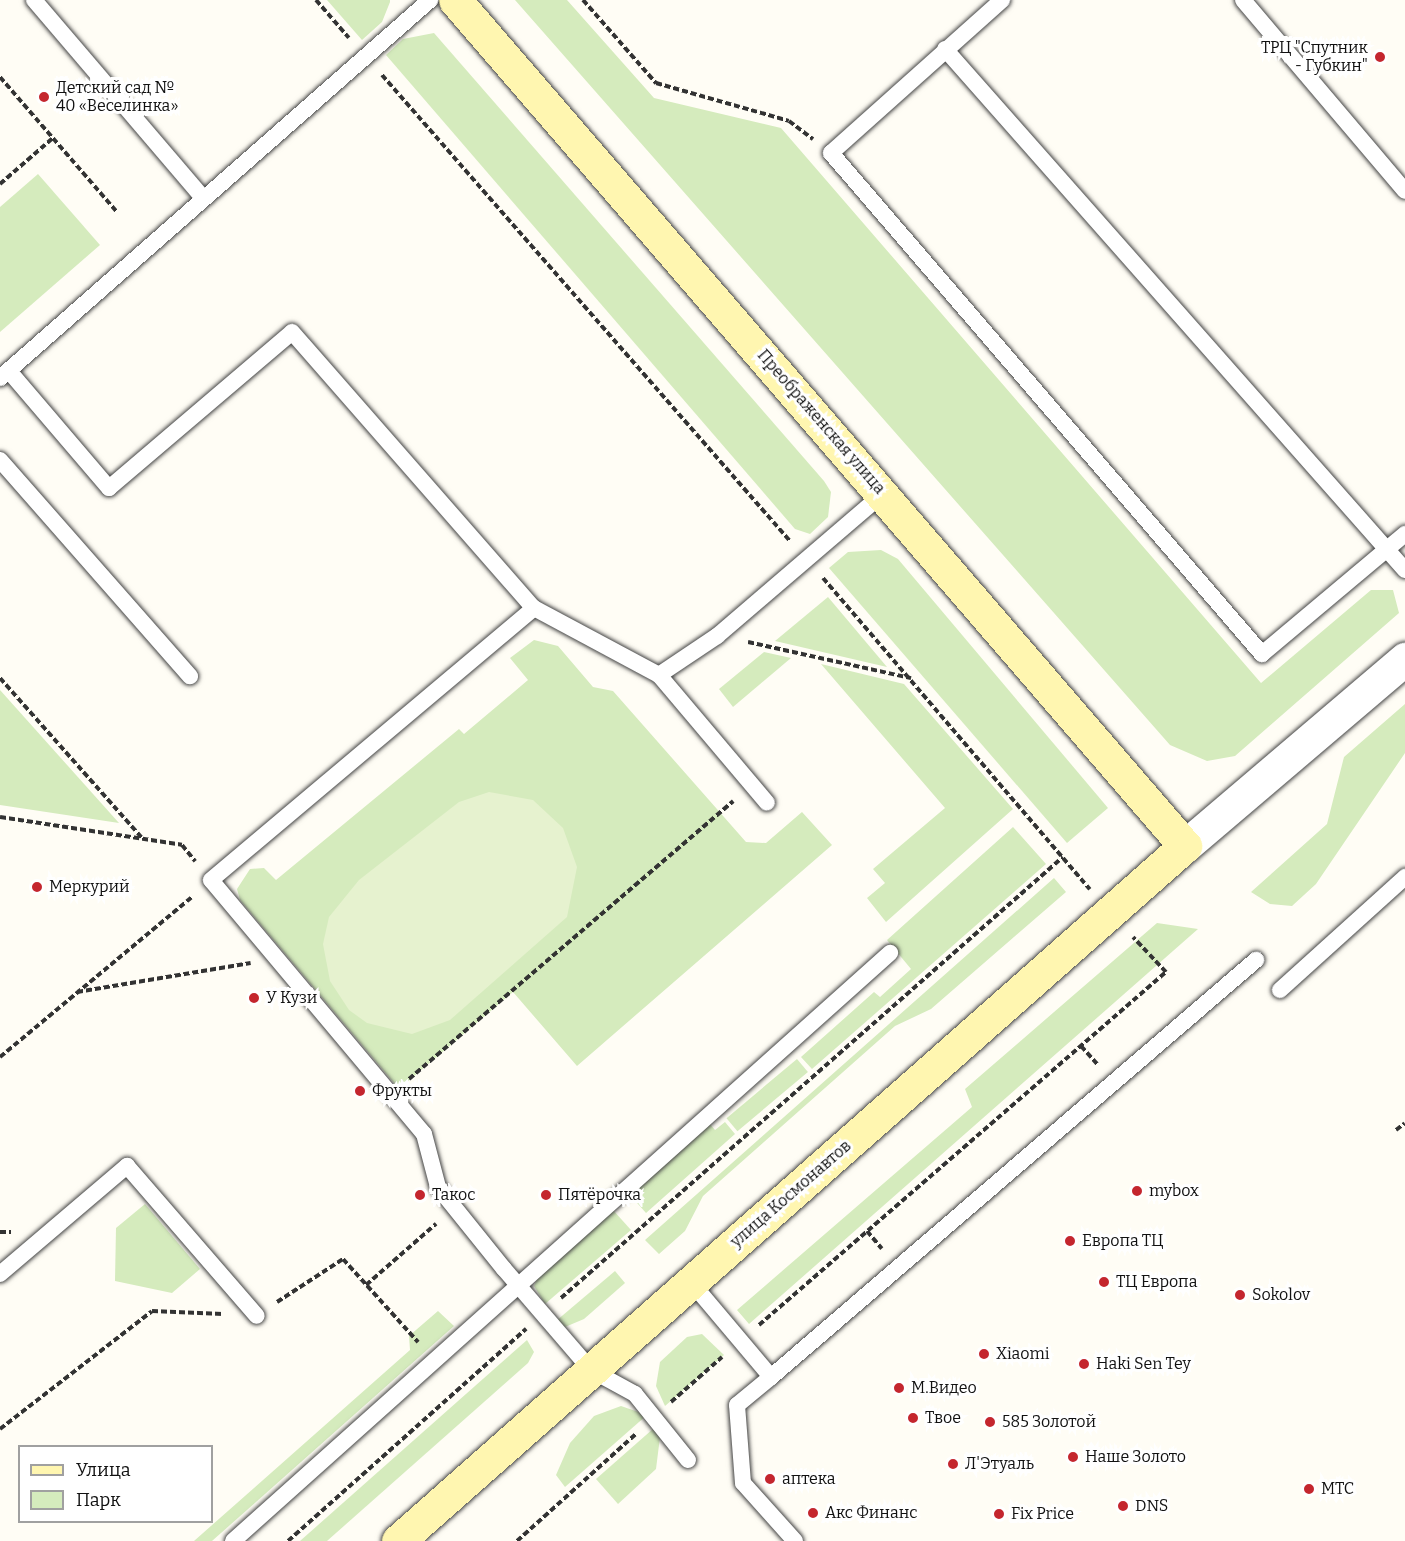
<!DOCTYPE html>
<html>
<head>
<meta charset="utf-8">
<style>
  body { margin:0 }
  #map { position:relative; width:1405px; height:1541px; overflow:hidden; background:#fffdf5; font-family:Bitter,serif }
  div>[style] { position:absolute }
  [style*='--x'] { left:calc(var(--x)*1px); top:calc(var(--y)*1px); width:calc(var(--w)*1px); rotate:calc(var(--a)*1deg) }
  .green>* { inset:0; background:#d5ebbd; transform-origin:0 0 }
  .pitch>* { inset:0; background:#e6f2cf }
  .path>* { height:4px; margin-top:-2px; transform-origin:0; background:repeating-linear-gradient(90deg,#333 0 6px,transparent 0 9px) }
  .roads { filter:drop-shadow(0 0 2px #444) drop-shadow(0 0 2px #444) }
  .service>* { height:16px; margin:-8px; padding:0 8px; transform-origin:8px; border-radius:8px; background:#fff }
  .minor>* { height:33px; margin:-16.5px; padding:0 16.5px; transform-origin:16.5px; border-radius:16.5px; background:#fff }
  .secondary>* { height:33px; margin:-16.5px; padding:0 16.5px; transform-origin:16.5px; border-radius:16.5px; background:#fff6b0 }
  .dots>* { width:16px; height:16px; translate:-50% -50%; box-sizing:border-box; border:3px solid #fff; border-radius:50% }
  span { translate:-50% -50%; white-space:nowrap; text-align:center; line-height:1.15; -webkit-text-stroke:6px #fff; paint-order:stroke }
  .poi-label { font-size:16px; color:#111 }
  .right { translate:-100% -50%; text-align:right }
  .left { translate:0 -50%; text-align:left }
  .street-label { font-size:16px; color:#111 }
  .legend { position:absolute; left:18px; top:1445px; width:195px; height:78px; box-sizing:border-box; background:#fff; border:2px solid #a0a0a0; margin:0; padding:8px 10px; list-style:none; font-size:18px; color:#111 }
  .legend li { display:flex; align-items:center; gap:12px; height:30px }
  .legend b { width:30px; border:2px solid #a0a0a0 }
</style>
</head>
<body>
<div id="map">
  <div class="green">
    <div style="clip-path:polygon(327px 0,390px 0,390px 2px,382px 22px,362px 40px)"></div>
    <div style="clip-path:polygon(515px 0,567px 0,654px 98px,781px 128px,1261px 683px,1371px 590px,1393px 590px,1399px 613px,1235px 756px,1207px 761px,1170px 745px)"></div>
    <div style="clip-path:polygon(434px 33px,824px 481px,831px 492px,828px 517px,810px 534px,795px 529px,386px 55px,403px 39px)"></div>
    <div style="clip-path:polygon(38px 174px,100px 245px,0 332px,0 207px)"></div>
    <div style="clip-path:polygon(881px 550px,898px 559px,1108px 808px,1067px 843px,829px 568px,848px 552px)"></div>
    <div style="clip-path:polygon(828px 597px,887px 667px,775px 641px)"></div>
    <div style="clip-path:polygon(534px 640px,558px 646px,593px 687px,613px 691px,746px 842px,766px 843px,802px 812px,832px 845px,577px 1066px,513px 992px,399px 1089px,240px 900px,237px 889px,250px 869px,264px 868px,276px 880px,459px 729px,464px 734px,528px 680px,510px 658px)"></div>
    <div style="clip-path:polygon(764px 652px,791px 658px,733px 707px,719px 689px)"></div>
    <div style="clip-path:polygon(821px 664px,904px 684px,1013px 809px,886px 922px,867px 898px,885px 883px,873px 869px,945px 808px)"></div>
    <div style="clip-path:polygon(0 690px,119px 823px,0 805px)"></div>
    <div style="clip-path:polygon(1405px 704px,1405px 753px,1316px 884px,1292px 906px,1270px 904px,1251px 892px,1327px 824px,1344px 757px)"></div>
    <div style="clip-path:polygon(1013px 827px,1046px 864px,812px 1069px,801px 1057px,874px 992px,880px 997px,911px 969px,887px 940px)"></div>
    <div style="clip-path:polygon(1054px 878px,1066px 892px,931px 1009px,895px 1026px,703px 1196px,685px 1231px,659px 1254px,645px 1240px)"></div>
    <div style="clip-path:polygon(1157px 923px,1198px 929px,749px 1324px,737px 1310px,972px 1107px,965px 1089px)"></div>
    <div style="left:797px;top:1059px;width:17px;height:92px;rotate:50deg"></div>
    <div style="clip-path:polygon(725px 1122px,735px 1134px,646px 1213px,630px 1195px,710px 1124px,715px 1130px)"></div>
    <div style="clip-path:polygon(145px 1204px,200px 1269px,172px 1293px,115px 1281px,116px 1228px)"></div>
    <div style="clip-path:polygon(613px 1210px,631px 1230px,545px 1304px,534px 1286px,539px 1275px)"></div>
    <div style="clip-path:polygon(615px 1271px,625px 1283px,584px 1319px,565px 1327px,556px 1321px)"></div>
    <div style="clip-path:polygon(438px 1311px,454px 1326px,212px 1541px,194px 1541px,410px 1350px,409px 1336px)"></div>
    <div style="clip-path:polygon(702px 1334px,724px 1355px,665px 1406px,656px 1386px,660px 1362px,687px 1337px)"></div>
    <div style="clip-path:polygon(527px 1340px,534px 1352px,528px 1363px,327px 1541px,300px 1541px)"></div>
    <div style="clip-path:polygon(621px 1406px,647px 1415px,565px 1487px,556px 1475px,570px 1443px,594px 1416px)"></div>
    <div style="clip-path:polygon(654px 1428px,660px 1437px,656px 1469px,618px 1504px,596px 1479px)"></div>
  </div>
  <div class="pitch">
    <div style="clip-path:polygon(489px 792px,533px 800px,563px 828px,577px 867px,567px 917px,450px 1020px,412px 1034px,367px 1023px,349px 1010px,330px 981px,323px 944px,329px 917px,359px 880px,459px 802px)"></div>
  </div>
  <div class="path">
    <div style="--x:316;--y:0;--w:50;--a:49"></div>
    <div style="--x:583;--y:0;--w:111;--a:48.7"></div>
    <div style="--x:656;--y:83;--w:138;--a:15.9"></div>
    <div style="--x:789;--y:121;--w:30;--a:37"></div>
    <div style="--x:382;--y:75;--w:619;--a:48.8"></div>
    <div style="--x:0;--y:77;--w:179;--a:49.1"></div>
    <div style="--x:0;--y:184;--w:70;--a:-41"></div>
    <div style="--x:823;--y:578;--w:410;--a:49.4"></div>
    <div style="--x:748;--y:642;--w:167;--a:12.5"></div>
    <div style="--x:0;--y:678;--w:215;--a:48.4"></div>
    <div style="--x:0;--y:817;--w:184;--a:8.7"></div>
    <div style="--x:182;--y:845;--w:21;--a:51"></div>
    <div style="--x:77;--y:992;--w:176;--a:-9.5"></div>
    <div style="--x:1081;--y:1046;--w:24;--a:48"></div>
    <div style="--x:0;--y:1057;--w:251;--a:-39.8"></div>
    <div style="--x:409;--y:1079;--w:427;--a:-40.6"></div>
    <div style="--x:1396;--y:1130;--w:11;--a:-38"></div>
    <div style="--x:867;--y:1231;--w:23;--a:50"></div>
    <div style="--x:0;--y:1232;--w:11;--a:0"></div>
    <div style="--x:366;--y:1285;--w:93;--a:-41.1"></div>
    <div style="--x:561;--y:1298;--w:668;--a:-41.3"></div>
    <div style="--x:277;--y:1302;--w:79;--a:-33.1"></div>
    <div style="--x:343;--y:1259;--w:112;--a:47.9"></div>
    <div style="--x:759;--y:1325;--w:539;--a:-40.94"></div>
    <div style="--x:1166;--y:972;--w:48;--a:-133.3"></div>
    <div style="--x:671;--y:1402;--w:68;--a:-41.4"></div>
    <div style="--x:0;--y:1429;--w:192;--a:-37.8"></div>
    <div style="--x:152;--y:1311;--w:71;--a:2.4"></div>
    <div style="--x:288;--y:1541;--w:319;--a:-41.7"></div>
    <div style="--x:517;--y:1541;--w:161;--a:-42"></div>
  </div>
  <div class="roads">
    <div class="service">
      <div style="--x:34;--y:0;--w:259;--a:49.5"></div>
      <div style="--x:1002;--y:0;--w:229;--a:138.2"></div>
      <div style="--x:831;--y:153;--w:661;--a:49.3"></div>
      <div style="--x:1262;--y:654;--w:187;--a:-40"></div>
      <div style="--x:1243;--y:0;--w:250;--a:49.7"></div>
      <div style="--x:945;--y:49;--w:695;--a:48.56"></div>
      <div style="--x:9;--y:371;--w:154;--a:49.5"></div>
      <div style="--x:109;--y:488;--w:240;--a:-40.4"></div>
      <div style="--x:292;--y:332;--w:367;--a:48.8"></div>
      <div style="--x:0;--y:378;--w:573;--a:-41.32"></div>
      <div style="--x:0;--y:460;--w:288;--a:48.7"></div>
      <div style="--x:659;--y:675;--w:70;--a:-33.9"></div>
      <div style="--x:717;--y:636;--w:220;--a:-40.6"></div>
      <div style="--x:1280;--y:990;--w:169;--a:-42.1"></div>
      <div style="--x:0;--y:1274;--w:167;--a:-40.4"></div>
      <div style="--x:127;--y:1166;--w:198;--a:49.1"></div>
      <div style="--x:691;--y:1282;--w:124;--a:49.9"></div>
      <div style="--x:771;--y:1377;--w:640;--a:-40.69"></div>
      <div style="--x:771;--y:1377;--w:44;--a:140.5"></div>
      <div style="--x:737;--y:1405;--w:78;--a:85.6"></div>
      <div style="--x:743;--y:1483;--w:78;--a:48.1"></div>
      <div style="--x:688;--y:1460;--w:85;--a:-128.8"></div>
      <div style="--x:635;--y:1394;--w:50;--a:-151.4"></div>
      <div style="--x:591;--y:1370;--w:133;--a:-130.7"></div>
      <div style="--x:504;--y:1269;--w:105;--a:-128.8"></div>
      <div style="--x:438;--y:1187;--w:55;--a:-104.8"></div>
      <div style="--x:424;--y:1134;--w:331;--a:-130"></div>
      <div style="--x:211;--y:880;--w:422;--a:-40.1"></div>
      <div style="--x:534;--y:608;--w:142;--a:28.2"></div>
      <div style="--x:659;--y:675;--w:167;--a:49.8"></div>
      <div style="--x:233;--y:1541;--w:882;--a:-41.83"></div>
    </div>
    <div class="minor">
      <div style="--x:1185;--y:846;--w:289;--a:-40.4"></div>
    </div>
    <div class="secondary">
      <div style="--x:398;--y:1541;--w:1050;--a:-41.45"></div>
      <div style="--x:1185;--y:846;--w:1117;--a:-130.79"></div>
    </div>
  </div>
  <div class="dots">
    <div style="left:1380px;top:57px;background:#c4262e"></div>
    <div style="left:44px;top:97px;background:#c4262e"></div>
    <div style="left:37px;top:887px;background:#c4262e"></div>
    <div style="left:254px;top:998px;background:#c4262e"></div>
    <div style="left:360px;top:1091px;background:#c4262e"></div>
    <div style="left:1137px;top:1191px;background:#c4262e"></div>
    <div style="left:420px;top:1195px;background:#c4262e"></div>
    <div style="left:546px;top:1195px;background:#c4262e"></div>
    <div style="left:1070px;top:1241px;background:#c4262e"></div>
    <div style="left:1104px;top:1282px;background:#c4262e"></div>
    <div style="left:1240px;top:1295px;background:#c4262e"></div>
    <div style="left:984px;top:1354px;background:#c4262e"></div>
    <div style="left:1084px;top:1364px;background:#c4262e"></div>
    <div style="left:899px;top:1388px;background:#c4262e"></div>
    <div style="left:913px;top:1418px;background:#c4262e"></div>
    <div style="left:990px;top:1422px;background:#c4262e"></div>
    <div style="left:1073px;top:1457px;background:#c4262e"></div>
    <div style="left:953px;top:1464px;background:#c4262e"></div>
    <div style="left:770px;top:1479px;background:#c4262e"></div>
    <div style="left:1309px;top:1489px;background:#c4262e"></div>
    <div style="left:1123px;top:1506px;background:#c4262e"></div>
    <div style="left:813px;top:1513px;background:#c4262e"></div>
    <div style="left:999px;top:1514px;background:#c4262e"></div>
  </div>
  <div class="poi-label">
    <span class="right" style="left:1368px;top:57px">ТРЦ "Спутник<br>- Губкин"</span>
    <span class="left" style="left:56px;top:97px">Детский сад №<br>40 «Веселинка»</span>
    <span class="left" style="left:49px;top:887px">Меркурий</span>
    <span class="left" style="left:266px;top:998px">У Кузи</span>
    <span class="left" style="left:372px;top:1091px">Фрукты</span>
    <span class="left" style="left:1149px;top:1191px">mybox</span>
    <span class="left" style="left:432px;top:1195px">Такос</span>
    <span class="left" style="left:558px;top:1195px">Пятёрочка</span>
    <span class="left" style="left:1082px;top:1241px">Европа ТЦ</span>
    <span class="left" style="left:1116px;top:1282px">ТЦ Европа</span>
    <span class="left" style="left:1252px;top:1295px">Sokolov</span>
    <span class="left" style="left:996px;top:1354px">Xiaomi</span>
    <span class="left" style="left:1096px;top:1364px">Haki Sen Tey</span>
    <span class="left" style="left:911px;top:1388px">М.Видео</span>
    <span class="left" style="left:925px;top:1418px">Твое</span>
    <span class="left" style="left:1002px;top:1422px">585 Золотой</span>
    <span class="left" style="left:1085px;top:1457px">Наше Золото</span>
    <span class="left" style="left:965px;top:1464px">Л'Этуаль</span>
    <span class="left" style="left:782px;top:1479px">аптека</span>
    <span class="left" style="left:1321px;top:1489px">МТС</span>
    <span class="left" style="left:1135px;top:1506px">DNS</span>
    <span class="left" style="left:825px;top:1513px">Акс Финанс</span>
    <span class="left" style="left:1011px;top:1514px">Fix Price</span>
  </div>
  <div class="street-label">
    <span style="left:821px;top:422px;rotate:49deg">Преображенская улица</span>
    <span style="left:791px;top:1194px;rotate:-41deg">улица Космонавтов</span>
  </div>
  <ul class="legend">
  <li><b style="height:8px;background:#fff6b0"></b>Улица</li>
  <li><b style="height:16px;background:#d5ebbd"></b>Парк</li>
  </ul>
</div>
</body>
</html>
